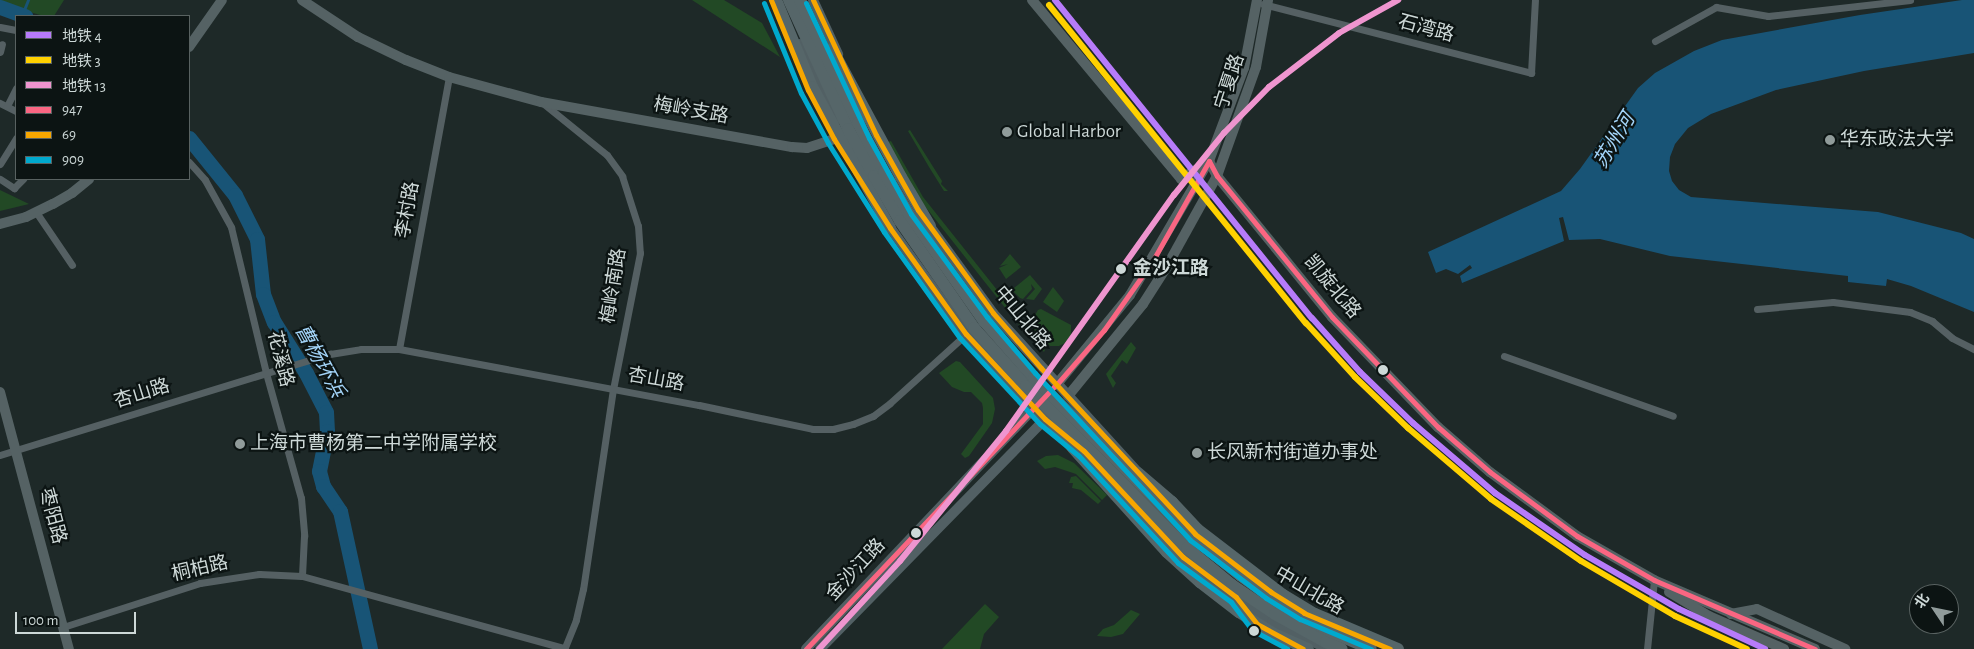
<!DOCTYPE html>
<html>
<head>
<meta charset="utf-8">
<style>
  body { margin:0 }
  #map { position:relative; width:1974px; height:649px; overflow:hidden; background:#1e2928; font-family:"Alegreya Sans","Noto Sans SC",sans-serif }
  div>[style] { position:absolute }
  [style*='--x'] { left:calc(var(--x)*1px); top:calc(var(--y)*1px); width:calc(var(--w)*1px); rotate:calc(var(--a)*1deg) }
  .green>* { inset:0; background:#224925 }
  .water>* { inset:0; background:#185476 }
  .stream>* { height:2.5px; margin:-1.25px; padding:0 1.25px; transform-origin:1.25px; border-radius:1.25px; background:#185476 }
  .river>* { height:15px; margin:-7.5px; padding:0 7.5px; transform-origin:7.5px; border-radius:7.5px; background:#185476 }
  .street>* { height:7px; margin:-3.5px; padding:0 3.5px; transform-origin:3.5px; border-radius:3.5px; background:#556063 }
  .secondary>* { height:10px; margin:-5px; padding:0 5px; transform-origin:5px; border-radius:5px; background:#556264 }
  .primary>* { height:10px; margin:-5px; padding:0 5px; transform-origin:5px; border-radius:5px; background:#526064 }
  .highway>* { height:12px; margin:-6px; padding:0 6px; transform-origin:6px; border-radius:6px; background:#566669 }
  .highway-bridge>* { height:12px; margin:-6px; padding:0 6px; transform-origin:6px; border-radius:6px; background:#566669 }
  .bus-1>* { height:5px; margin:-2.5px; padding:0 2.5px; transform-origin:2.5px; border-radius:2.5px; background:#fa6682 }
  .bus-2>* { height:5px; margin:-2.5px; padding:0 2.5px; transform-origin:2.5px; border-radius:2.5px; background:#f7a600 }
  .bus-3>* { height:5px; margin:-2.5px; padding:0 2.5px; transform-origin:2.5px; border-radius:2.5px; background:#00a9ce }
  .metro-1>* { height:6px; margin:-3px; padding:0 3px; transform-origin:3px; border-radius:3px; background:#b77bfa }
  .metro-2>* { height:6px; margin:-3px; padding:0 3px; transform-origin:3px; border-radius:3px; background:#ffd100 }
  .metro-3>* { height:6px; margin:-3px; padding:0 3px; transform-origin:3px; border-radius:3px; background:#ef95cf }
  .dots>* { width:14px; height:14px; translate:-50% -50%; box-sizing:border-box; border:2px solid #0c1413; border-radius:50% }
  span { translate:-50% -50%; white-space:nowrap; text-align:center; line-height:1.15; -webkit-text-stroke:4.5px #0c1413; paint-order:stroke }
  .street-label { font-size:19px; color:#cdd8d7 }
  .poi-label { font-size:19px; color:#cdd8d7 }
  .left { translate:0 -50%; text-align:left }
  .stop-label { font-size:19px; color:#cdd8d7; font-weight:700 }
  .water-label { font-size:20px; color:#a3d4f8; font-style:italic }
  .legend { position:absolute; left:15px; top:15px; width:175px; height:165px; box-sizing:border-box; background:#0c1413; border:1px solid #596261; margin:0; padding:6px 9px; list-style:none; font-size:15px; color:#cdd8d7 }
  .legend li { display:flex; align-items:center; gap:10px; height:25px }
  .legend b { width:25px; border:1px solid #596261 }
  .north { position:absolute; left:1909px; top:584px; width:50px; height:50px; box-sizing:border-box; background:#0c1413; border:1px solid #596261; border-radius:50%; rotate:304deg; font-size:14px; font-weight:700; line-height:20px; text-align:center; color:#cdd8d7 }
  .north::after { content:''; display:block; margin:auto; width:18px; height:22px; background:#909b9a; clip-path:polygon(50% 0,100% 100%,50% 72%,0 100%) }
  .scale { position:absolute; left:15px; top:612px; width:121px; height:22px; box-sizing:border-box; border:2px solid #cdd8d7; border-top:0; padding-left:6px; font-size:15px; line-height:18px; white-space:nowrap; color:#cdd8d7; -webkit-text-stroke:4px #0c1413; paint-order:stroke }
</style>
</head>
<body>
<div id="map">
  <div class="green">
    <div style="clip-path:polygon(0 0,64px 0,54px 16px,44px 16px,0 4px)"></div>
    <div style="clip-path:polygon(692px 0,724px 0,762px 23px,780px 57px)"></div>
    <div style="clip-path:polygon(910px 130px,942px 181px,941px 184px,948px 191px,944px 191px,929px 167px,908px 131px)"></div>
    <div style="clip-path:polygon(891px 141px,923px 197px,1045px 350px,1044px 352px,1014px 319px,920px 200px,888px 142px)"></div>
    <div style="clip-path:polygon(0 190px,29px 204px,0 211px)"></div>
    <div style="clip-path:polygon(1010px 254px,1021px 267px,1006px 279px,999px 268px,1008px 264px,1000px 266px)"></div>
    <div style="clip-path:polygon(1030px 275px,1042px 289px,1034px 300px,1026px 299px,1035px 289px,1031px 284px,1032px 289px,1023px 299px,1020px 298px,1014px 292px,1014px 288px)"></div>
    <div style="clip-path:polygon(1053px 287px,1064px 301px,1057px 312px,1043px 302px)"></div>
    <div style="clip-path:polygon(1041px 309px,1071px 325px,1071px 336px,1067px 342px,1059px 346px,1050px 346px,1029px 325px,1038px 310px)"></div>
    <div style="clip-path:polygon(1131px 342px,1136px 348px,1127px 364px,1122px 360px,1111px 376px,1116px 383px,1113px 388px,1106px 374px)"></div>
    <div style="clip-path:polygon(956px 361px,960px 362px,993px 398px,995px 409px,992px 423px,969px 456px,965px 458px,961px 454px,983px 424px,983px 408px,982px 403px,971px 392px,964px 392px,952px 387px,939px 373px)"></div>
    <div style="clip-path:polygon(1058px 455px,1074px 463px,1107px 495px,1102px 500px,1076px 474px,1055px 467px,1045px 469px,1037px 461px,1046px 456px)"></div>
    <div style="clip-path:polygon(1076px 476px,1101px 501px,1098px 504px,1081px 490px,1072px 488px,1073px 483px,1069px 483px,1071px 477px)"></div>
    <div style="clip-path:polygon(985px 604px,999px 617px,984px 634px,980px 649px,942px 649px)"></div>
    <div style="clip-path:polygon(1131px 610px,1140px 614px,1123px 634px,1111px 637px,1097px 636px,1103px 629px,1114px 625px)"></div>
  </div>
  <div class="water">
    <div style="clip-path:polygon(1962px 0,1974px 0,1974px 53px,1864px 71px,1776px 90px,1711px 114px,1688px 128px,1675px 144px,1670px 157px,1669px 171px,1672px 181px,1679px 190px,1691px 197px,1878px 212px,1961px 233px,1974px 239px,1974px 312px,1911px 286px,1887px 279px,1886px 286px,1848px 282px,1848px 276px,1670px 256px,1600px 239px,1569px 240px,1563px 217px,1559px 218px,1564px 241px,1462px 283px,1460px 276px,1472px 268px,1470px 265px,1458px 274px,1446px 269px,1436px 273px,1428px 252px,1561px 191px,1580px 169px,1638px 88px,1655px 73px,1694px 51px,1722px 40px,1860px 15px)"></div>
  </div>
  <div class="stream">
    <div style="--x:22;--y:15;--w:16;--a:-68"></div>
  </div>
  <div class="river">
    <div style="--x:0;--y:7;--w:27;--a:20"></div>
    <div style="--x:189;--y:138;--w:73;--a:51.1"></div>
    <div style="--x:235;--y:195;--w:49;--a:63.4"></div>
    <div style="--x:257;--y:239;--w:55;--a:83.8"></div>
    <div style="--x:263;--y:294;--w:30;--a:69"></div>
    <div style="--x:274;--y:322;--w:60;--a:57.9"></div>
    <div style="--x:306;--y:373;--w:44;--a:62.9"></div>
    <div style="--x:326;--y:412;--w:19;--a:87"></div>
    <div style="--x:327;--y:431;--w:41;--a:101.3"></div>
    <div style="--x:319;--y:471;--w:16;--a:75"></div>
    <div style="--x:323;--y:486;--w:30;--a:56"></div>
    <div style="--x:340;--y:511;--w:141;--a:77.7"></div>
  </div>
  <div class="street">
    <div style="--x:1263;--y:4;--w:277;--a:14.4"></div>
    <div style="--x:1531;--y:73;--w:73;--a:-86.9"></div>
    <div style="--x:0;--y:27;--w:16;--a:11"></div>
    <div style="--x:1655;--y:41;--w:70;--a:-29.1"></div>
    <div style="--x:1716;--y:7;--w:53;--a:9.8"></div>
    <div style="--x:1768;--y:16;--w:143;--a:-6.4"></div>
    <div style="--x:0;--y:52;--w:8;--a:-76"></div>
    <div style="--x:0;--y:103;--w:18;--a:27"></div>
    <div style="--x:544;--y:104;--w:81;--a:39"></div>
    <div style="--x:607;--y:155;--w:26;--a:54"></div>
    <div style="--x:622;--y:176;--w:52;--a:72.3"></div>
    <div style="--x:638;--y:226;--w:27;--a:86"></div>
    <div style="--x:640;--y:253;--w:139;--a:101.2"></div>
    <div style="--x:613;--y:389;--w:202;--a:98.5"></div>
    <div style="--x:583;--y:589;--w:32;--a:103"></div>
    <div style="--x:576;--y:620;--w:31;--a:112"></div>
    <div style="--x:7;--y:106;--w:20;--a:-63"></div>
    <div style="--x:189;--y:162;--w:24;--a:48"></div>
    <div style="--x:205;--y:180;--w:54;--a:61"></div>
    <div style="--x:231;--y:227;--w:150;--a:76.5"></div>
    <div style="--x:266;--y:373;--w:130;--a:74.4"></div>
    <div style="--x:301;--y:498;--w:38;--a:85"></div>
    <div style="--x:304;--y:536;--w:40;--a:92.9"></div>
    <div style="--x:0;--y:164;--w:31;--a:-58"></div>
    <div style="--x:0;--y:179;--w:17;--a:33"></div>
    <div style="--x:14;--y:188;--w:13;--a:-45"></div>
    <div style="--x:36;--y:212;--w:64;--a:55.8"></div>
    <div style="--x:1757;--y:309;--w:76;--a:-5.3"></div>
    <div style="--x:1833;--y:302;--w:78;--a:7.4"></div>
    <div style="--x:1910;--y:312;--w:24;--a:22"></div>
    <div style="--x:1932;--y:321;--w:26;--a:40"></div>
    <div style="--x:1952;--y:338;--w:25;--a:27"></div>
    <div style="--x:399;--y:349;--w:277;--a:-79.6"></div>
    <div style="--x:1504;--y:356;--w:179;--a:19.5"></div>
    <div style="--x:0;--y:455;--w:307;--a:-17.1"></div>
    <div style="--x:293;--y:365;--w:39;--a:-17"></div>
    <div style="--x:330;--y:354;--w:31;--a:-9"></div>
    <div style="--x:361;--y:349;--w:38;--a:0"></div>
    <div style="--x:399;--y:349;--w:305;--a:10.6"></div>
    <div style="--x:699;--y:405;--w:116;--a:11.9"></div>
    <div style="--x:813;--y:429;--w:20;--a:0"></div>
    <div style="--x:833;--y:429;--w:21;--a:-14"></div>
    <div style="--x:853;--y:424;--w:22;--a:-22"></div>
    <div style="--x:873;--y:416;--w:21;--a:-37"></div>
    <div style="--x:890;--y:403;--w:103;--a:-42.2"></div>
    <div style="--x:63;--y:627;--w:144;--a:-17.8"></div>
    <div style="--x:200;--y:583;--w:60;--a:-8.7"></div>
    <div style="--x:259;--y:574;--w:43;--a:2.7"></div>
    <div style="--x:302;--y:576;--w:272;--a:15.4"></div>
    <div style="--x:1647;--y:649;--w:69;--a:-84.2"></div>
  </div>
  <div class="secondary">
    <div style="--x:302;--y:0;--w:67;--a:33.5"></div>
    <div style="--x:358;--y:37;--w:53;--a:25.6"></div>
    <div style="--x:406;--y:60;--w:46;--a:21.6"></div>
    <div style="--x:449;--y:77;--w:95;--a:15.2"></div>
    <div style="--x:541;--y:102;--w:255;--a:10.2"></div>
    <div style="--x:792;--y:147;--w:15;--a:4"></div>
    <div style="--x:807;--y:148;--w:28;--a:-18"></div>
    <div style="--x:1032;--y:0;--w:233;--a:50.2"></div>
    <div style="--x:1181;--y:179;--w:32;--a:-32"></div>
    <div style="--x:189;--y:47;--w:57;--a:-54.9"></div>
    <div style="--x:1209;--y:161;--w:17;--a:62"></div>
    <div style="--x:1217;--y:176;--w:182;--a:50.8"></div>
    <div style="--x:1332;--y:317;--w:153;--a:46.1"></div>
    <div style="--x:1438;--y:427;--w:69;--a:40.9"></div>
    <div style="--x:1490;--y:472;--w:108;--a:36.3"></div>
    <div style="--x:1577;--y:536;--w:89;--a:29.7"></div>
    <div style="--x:1654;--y:580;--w:175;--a:23.2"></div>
    <div style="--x:0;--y:224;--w:27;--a:-15"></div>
    <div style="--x:26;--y:217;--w:30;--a:-26"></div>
    <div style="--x:53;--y:204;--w:22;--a:-30"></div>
    <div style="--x:72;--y:193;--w:22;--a:-39"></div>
    <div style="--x:1057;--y:384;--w:115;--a:-50.6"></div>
    <div style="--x:1130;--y:295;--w:156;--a:-59.5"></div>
    <div style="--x:1209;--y:161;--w:99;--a:-69.4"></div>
    <div style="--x:1244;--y:68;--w:69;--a:-79.2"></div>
    <div style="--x:0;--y:392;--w:266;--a:75"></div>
    <div style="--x:1068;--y:396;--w:119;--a:-50.8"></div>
    <div style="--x:1143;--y:304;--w:43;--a:-57.4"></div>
    <div style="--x:1166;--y:268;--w:105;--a:-61"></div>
    <div style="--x:1217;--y:176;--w:116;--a:-70.3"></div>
    <div style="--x:1256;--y:67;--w:68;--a:-79.8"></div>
    <div style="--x:1669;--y:592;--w:47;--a:31"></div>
    <div style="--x:1709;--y:616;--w:82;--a:23.7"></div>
    <div style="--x:1731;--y:614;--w:26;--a:-11"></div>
    <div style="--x:1757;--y:609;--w:97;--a:24.4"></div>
  </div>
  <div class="primary">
    <div style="--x:813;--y:0;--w:60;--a:65.2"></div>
    <div style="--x:800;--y:44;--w:83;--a:64.4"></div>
    <div style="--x:926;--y:221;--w:114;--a:53.9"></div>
    <div style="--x:993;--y:313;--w:222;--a:47.7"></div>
    <div style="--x:887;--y:223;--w:136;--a:54.6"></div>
    <div style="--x:966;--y:334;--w:116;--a:47.1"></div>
    <div style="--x:1045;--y:419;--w:18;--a:41"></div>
    <div style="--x:1130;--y:499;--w:79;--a:47.6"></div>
    <div style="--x:1183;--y:557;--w:66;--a:37"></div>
    <div style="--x:1236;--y:597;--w:26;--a:53"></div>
    <div style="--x:1243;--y:602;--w:35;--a:35"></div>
    <div style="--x:1272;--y:622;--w:62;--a:25.7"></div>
    <div style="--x:806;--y:649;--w:339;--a:-46.6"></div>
    <div style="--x:820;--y:649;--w:326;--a:-45.6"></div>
  </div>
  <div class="highway">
    <div style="--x:776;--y:0;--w:94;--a:67.5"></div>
    <div style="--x:812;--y:87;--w:161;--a:61"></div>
    <div style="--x:901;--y:177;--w:57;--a:59.4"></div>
    <div style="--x:1054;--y:426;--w:29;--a:49"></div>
    <div style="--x:1138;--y:473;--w:45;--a:40.5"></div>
    <div style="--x:1172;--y:502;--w:37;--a:47"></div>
    <div style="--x:1197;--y:529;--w:108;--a:37.5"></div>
    <div style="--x:1283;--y:595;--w:37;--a:31"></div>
    <div style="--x:1315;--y:614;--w:90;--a:22.9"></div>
  </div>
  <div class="highway-bridge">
    <div style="--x:789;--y:0;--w:142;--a:65.4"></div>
    <div style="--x:848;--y:129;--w:54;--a:61"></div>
    <div style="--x:874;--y:176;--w:52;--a:60"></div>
    <div style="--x:900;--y:221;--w:130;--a:55.3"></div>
    <div style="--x:974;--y:328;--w:78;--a:48.1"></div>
    <div style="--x:1026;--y:386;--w:228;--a:45.2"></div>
    <div style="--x:1187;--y:548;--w:58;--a:39.4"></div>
    <div style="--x:1232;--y:585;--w:52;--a:34"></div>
    <div style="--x:1275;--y:614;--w:58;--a:28.8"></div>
    <div style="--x:1326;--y:642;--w:17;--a:24"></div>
    <div style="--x:800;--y:0;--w:136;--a:64.8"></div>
    <div style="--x:858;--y:123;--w:55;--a:62"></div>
    <div style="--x:884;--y:172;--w:49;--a:59.2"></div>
    <div style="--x:909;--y:214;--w:131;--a:55"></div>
    <div style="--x:984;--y:321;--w:76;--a:48.7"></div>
    <div style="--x:1034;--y:378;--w:226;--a:45"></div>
    <div style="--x:1194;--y:538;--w:59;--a:38.8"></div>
    <div style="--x:1240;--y:575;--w:52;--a:35.5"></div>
    <div style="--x:1282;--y:605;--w:56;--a:28.9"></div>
    <div style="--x:1331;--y:632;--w:43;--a:23"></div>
    <div style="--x:832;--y:49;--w:145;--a:61.7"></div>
    <div style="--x:1073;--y:448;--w:140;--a:47.9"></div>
    <div style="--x:1167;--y:552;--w:45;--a:42.3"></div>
    <div style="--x:1200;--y:582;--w:49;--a:37.6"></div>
    <div style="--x:1239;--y:612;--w:41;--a:32.2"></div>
    <div style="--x:1274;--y:634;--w:37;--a:24"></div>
  </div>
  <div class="bus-1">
    <div style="--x:1209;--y:161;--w:17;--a:62"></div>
    <div style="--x:1217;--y:176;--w:182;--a:50.8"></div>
    <div style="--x:1332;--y:317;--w:153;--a:46.1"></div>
    <div style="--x:1438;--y:427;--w:69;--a:40.9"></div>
    <div style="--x:1490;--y:472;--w:108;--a:36.3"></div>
    <div style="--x:1577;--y:536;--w:89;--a:29.7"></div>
    <div style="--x:1654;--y:580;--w:175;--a:23.2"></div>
    <div style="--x:806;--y:649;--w:365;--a:-46.6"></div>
    <div style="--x:1057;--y:384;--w:72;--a:-49"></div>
    <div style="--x:1104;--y:330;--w:83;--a:-54.8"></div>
    <div style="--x:1152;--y:262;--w:116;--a:-60.6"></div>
  </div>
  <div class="bus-2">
    <div style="--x:771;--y:0;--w:97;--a:67.7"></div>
    <div style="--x:808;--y:90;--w:55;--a:62"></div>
    <div style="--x:834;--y:139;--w:105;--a:57.8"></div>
    <div style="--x:890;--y:228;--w:130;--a:54.4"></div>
    <div style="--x:966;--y:334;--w:116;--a:47.1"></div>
    <div style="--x:1045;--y:419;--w:50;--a:39.4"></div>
    <div style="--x:1084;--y:451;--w:145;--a:47"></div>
    <div style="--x:1183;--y:557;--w:66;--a:37"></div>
    <div style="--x:1236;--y:597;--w:34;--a:52"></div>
    <div style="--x:1257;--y:624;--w:52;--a:28.5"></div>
    <div style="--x:813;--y:0;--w:149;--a:65"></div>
    <div style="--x:876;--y:135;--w:86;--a:60.8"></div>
    <div style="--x:918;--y:210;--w:127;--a:53.9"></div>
    <div style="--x:993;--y:313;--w:73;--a:48.9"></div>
    <div style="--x:1041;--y:368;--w:226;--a:47.1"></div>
    <div style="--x:1195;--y:534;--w:96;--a:37.3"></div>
    <div style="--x:1271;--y:592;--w:39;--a:32"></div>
    <div style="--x:1304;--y:613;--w:93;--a:22.7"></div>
  </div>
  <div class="bus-3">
    <div style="--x:764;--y:3;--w:97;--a:67.7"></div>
    <div style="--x:801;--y:93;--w:57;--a:61.6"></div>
    <div style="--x:828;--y:143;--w:105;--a:57.8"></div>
    <div style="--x:884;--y:232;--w:130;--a:54.4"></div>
    <div style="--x:960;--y:338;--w:117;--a:47.1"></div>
    <div style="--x:1040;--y:424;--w:50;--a:39.4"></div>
    <div style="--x:1079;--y:456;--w:146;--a:47.2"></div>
    <div style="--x:1178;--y:563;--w:66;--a:36.3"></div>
    <div style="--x:1231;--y:602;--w:35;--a:53"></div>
    <div style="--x:1252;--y:630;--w:40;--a:28"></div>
    <div style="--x:806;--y:3;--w:149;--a:65"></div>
    <div style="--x:869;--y:138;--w:87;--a:61.1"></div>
    <div style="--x:911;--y:214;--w:128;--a:53.6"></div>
    <div style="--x:987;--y:317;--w:74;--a:49.4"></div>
    <div style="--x:1035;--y:373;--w:228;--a:47.1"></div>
    <div style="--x:1190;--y:540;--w:96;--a:37.3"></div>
    <div style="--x:1266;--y:598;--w:40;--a:32"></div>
    <div style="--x:1300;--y:619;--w:77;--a:22.9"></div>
  </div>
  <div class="metro-1">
    <div style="--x:1055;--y:0;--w:409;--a:51.1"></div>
    <div style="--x:1312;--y:318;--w:72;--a:48.4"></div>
    <div style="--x:1360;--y:372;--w:74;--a:43.9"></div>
    <div style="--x:1413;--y:423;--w:108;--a:40.5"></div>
    <div style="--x:1495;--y:493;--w:109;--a:34.6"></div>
    <div style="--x:1585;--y:555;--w:108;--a:29.9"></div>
    <div style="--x:1679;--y:609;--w:95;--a:24.9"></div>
  </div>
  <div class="metro-2">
    <div style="--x:1049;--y:5;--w:409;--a:51.1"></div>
    <div style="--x:1306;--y:323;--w:73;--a:47.8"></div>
    <div style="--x:1355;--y:377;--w:74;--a:43.9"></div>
    <div style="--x:1408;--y:428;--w:109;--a:40.5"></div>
    <div style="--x:1491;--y:499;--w:109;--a:34.6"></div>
    <div style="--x:1581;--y:561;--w:109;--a:30.3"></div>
    <div style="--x:1675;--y:616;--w:79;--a:24.6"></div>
  </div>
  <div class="metro-3">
    <div style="--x:819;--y:649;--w:120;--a:-47.4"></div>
    <div style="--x:900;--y:561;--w:168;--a:-50.8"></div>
    <div style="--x:1006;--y:431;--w:290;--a:-54.6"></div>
    <div style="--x:1174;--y:195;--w:80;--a:-51.1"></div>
    <div style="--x:1224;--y:133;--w:64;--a:-45.6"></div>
    <div style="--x:1269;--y:87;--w:88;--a:-37.6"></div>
    <div style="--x:1339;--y:33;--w:68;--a:-29.2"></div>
  </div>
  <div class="dots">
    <div style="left:1007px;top:132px;background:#909b9a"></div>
    <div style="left:1830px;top:140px;background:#909b9a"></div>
    <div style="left:1121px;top:269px;background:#cdd8d7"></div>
    <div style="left:1383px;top:370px;background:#cdd8d7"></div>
    <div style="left:240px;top:444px;background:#909b9a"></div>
    <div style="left:1197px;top:453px;background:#909b9a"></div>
    <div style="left:916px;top:533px;background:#cdd8d7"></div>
    <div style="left:1254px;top:631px;background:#cdd8d7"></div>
  </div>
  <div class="street-label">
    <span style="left:1426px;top:29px;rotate:15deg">石湾路</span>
    <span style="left:1230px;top:82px;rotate:-72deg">宁夏路</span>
    <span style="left:691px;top:111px;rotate:10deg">梅岭支路</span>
    <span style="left:408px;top:210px;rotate:-80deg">李村路</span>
    <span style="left:614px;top:286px;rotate:-81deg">梅岭南路</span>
    <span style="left:1332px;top:287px;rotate:50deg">凯旋北路</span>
    <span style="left:1022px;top:318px;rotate:50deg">中山北路</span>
    <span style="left:280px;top:359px;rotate:76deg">花溪路</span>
    <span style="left:656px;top:380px;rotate:10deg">杏山路</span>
    <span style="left:142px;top:394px;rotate:-17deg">杏山路</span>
    <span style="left:52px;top:516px;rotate:75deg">枣阳路</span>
    <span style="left:200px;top:569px;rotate:-13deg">桐柏路</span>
    <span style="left:856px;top:570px;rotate:-47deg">金沙江路</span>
    <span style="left:1309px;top:591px;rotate:30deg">中山北路</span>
  </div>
  <div class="poi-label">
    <span class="left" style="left:1017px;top:132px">Global Harbor</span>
    <span class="left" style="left:1840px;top:140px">华东政法大学</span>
    <span class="left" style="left:250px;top:444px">上海市曹杨第二中学附属学校</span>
    <span class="left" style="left:1207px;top:453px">长风新村街道办事处</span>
  </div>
  <div class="stop-label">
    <span class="left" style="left:1133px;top:269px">金沙江路</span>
  </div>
  <div class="water-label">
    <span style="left:1615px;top:141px;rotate:-59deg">苏州河</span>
    <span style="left:319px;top:361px;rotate:61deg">曹杨环浜</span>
  </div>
  <ul class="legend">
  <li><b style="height:6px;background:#b77bfa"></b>地铁 4</li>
  <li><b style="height:6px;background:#ffd100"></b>地铁 3</li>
  <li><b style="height:6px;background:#ef95cf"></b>地铁 13</li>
  <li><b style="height:6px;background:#fa6682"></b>947</li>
  <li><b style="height:6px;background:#f7a600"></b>69</li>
  <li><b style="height:6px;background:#00a9ce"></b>909</li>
  </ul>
  <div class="north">北</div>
  <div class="scale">100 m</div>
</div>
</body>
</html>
